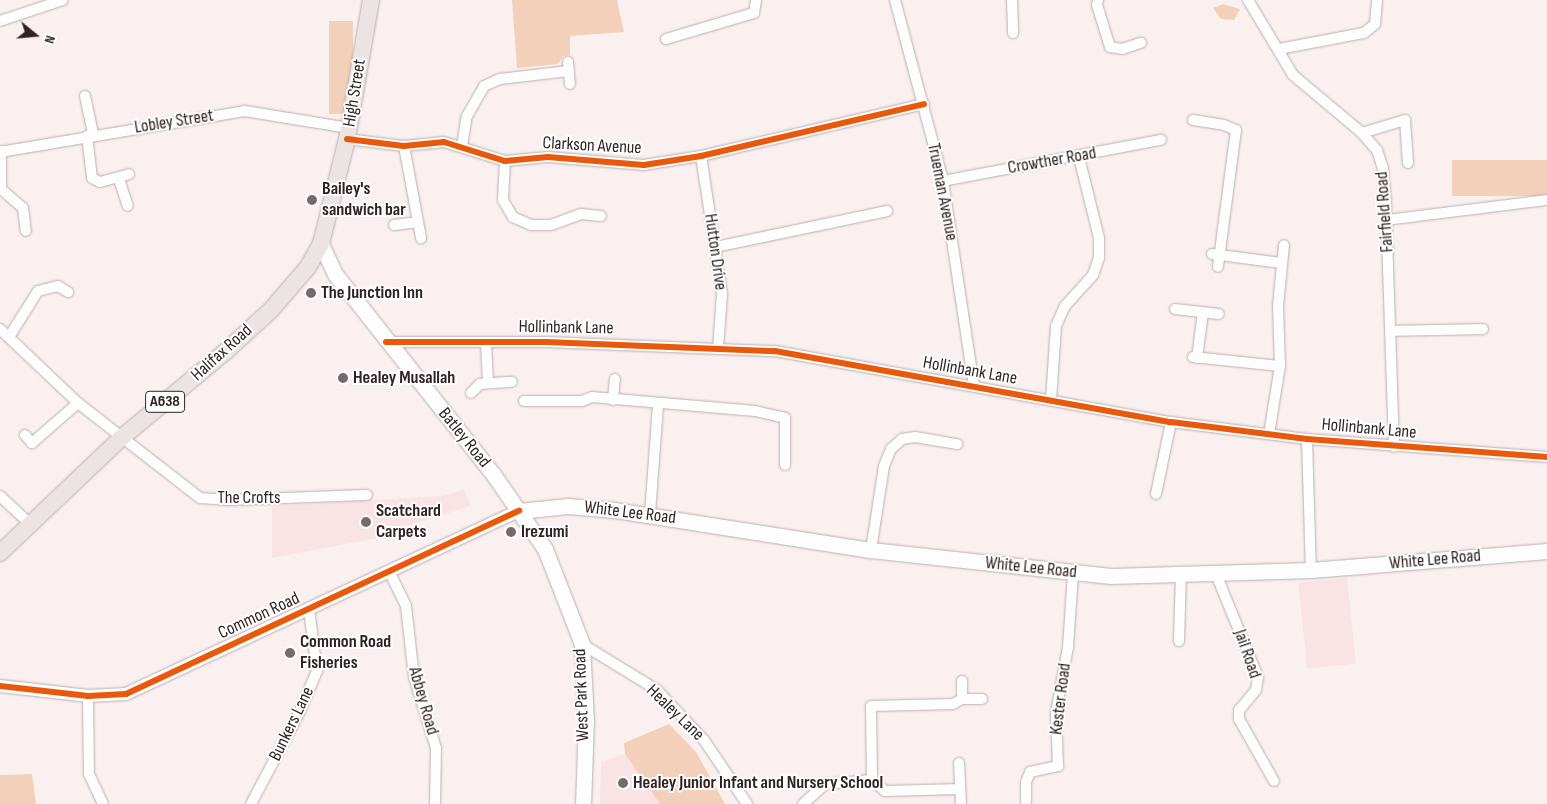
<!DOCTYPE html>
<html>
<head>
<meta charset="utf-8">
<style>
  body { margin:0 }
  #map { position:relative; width:1547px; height:804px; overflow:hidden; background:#faf0f0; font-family:"Sofia Sans Condensed",sans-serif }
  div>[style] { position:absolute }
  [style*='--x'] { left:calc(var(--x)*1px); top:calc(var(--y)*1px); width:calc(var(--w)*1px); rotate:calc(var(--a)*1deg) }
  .built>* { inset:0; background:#f9e3e4; transform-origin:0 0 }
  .green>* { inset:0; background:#f3d0b9; transform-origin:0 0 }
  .roads { filter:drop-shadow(0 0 1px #baafaf) drop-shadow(0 0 1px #baafaf) }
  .minor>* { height:10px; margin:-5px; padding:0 5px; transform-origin:5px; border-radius:5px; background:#fefdfd }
  .tertiary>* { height:12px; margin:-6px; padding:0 6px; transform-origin:6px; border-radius:6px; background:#fefdfd }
  .secondary>* { height:15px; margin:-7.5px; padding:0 7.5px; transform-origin:7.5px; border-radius:7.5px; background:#fefdfd }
  .primary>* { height:16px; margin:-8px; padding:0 8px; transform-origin:8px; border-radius:8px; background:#ece4e2 }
  .cycleway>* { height:6px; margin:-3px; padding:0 3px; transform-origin:3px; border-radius:3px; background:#e8590c }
  .dots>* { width:14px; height:14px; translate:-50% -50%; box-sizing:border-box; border:2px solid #fff; border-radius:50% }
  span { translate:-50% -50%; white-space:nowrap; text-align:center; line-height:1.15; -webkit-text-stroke:4px #fff; paint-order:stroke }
  .shield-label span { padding:1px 4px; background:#fff; border:1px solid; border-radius:4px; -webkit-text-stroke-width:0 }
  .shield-label { font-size:16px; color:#312223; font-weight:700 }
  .street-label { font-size:18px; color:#312223 }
  .poi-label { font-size:18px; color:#312223; font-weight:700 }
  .left { translate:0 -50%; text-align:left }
  .north { position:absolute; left:10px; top:10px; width:50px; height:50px; -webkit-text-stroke:4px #fff; paint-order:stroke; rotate:107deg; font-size:14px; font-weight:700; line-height:20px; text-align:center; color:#312223 }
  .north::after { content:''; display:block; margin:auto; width:18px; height:22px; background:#312223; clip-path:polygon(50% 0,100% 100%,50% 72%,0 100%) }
</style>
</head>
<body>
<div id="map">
  <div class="built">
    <div style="clip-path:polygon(464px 490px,471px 506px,413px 524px,414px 531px,272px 558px,272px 506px,442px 496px)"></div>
    <div style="left:1347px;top:578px;width:86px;height:49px;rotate:84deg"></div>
    <div style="clip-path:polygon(625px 754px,660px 804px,600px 804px,601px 762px)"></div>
  </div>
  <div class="green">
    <div style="clip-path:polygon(512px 0,617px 0,624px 32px,570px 36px,570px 55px,563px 56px,558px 64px,517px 68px)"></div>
    <div style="clip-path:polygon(1223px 4px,1240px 9px,1234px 20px,1221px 19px,1218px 15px,1213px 8px)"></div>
    <div style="left:329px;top:21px;width:24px;height:93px"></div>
    <div style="left:1547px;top:160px;width:36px;height:95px;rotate:90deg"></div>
    <div style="clip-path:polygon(669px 724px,696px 752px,725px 804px,660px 804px,625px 754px,624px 743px)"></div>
    <div style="clip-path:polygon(32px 774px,36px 804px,0 804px,0 775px)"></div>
  </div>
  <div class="roads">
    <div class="minor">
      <div style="--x:895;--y:0;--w:187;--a:75.1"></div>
      <div style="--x:943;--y:181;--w:208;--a:81.4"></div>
      <div style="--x:1012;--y:0;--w:33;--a:88"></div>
      <div style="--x:1098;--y:0;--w:5;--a:101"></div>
      <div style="--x:1097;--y:5;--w:44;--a:72.8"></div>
      <div style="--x:1110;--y:47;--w:12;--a:9"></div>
      <div style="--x:1122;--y:49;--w:20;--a:-18"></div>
      <div style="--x:1248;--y:0;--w:87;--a:59"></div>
      <div style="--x:1293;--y:75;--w:90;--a:40"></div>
      <div style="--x:1362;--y:133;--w:23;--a:49"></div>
      <div style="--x:1377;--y:150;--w:20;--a:72"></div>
      <div style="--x:1383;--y:169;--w:37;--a:85"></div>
      <div style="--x:1386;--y:206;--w:241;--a:88.1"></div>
      <div style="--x:0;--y:21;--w:66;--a:-18.4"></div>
      <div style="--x:666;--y:39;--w:92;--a:-16.5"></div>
      <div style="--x:754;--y:13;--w:13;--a:-81"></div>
      <div style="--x:1279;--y:49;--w:86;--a:-10.7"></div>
      <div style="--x:1364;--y:33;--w:14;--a:-39"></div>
      <div style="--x:1375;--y:24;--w:24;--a:-85"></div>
      <div style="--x:568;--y:62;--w:22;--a:85"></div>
      <div style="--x:85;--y:96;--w:40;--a:78"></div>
      <div style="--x:1193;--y:120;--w:31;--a:9"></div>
      <div style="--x:1224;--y:125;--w:13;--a:23"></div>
      <div style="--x:1236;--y:130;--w:138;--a:97.5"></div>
      <div style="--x:1362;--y:133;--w:45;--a:-16.8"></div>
      <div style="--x:1405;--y:120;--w:43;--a:86"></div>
      <div style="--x:87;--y:136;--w:42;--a:83.2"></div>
      <div style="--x:92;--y:178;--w:9;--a:27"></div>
      <div style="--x:100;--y:182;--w:30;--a:-15"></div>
      <div style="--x:347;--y:139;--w:57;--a:7"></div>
      <div style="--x:404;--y:146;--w:40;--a:-5.7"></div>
      <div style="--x:444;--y:142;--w:64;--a:17.3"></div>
      <div style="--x:505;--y:161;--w:43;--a:-5.3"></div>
      <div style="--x:548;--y:157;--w:96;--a:4.8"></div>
      <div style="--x:644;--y:165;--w:58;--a:-9"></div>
      <div style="--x:701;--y:156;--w:229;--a:-13.1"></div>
      <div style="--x:404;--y:146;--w:94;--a:79.5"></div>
      <div style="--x:462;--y:146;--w:30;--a:-81"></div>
      <div style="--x:467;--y:116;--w:34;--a:-60"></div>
      <div style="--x:484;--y:86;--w:17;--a:-24"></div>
      <div style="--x:500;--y:79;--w:69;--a:-6.6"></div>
      <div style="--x:1;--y:151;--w:38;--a:90"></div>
      <div style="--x:1;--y:189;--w:29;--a:41"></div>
      <div style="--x:23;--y:208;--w:23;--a:83"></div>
      <div style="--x:0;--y:152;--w:248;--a:-9.5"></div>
      <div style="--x:245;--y:111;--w:105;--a:9.3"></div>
      <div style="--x:701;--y:156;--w:140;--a:81.3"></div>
      <div style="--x:722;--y:294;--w:54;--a:94.2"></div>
      <div style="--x:505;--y:161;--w:39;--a:93"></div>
      <div style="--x:503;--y:200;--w:20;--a:60"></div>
      <div style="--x:513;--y:217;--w:20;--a:24"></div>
      <div style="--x:531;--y:225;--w:20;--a:0"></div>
      <div style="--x:551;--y:225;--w:32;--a:-20"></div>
      <div style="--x:581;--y:214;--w:20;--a:6"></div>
      <div style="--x:119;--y:179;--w:28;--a:72"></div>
      <div style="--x:943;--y:181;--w:222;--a:-10.7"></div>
      <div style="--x:1386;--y:220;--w:162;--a:-7.1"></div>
      <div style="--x:394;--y:225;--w:24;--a:-7"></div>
      <div style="--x:715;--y:247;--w:176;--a:-11.8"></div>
      <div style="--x:1212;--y:254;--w:70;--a:7.4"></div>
      <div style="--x:1175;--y:309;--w:44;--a:6.5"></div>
      <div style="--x:0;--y:329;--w:108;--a:43.5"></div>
      <div style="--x:78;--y:403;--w:155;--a:37.9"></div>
      <div style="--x:200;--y:498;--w:29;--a:4"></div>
      <div style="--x:229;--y:500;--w:138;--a:-2.1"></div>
      <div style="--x:1390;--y:331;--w:93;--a:-1.2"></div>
      <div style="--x:9;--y:337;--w:54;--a:-57.8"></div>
      <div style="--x:38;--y:291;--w:21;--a:-14"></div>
      <div style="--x:58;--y:286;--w:12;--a:31"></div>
      <div style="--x:386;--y:342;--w:160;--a:0"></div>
      <div style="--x:546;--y:342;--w:229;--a:2.3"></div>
      <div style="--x:775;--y:351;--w:402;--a:10.2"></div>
      <div style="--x:1171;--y:422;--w:137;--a:7.1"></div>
      <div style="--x:1307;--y:439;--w:241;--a:4.3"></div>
      <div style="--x:486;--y:342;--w:40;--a:87.1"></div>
      <div style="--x:1193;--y:357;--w:87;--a:5.9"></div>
      <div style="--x:1197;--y:358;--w:46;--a:-82.6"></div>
      <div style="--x:471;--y:393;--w:13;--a:-45"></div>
      <div style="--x:480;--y:384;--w:32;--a:-4"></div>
      <div style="--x:613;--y:400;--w:21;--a:-85"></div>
      <div style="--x:1051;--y:400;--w:74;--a:-86.1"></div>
      <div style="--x:1056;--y:326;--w:22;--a:-66"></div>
      <div style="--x:1065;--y:306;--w:42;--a:-47.9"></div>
      <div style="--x:1093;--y:275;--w:18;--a:-71"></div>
      <div style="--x:1099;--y:258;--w:20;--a:-90"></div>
      <div style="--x:1099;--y:238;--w:83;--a:-103.9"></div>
      <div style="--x:524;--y:401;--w:58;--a:0"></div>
      <div style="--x:582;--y:401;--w:11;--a:-22"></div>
      <div style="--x:592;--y:397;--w:164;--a:4.9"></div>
      <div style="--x:755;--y:411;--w:31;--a:13"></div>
      <div style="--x:785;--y:418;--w:47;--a:90"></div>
      <div style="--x:1269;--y:434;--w:69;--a:-80.8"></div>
      <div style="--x:1280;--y:366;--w:60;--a:-91.9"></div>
      <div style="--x:1278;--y:306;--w:61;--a:-84.4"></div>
      <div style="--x:25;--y:435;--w:11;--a:49"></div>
      <div style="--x:32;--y:443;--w:61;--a:-41"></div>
      <div style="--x:1307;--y:439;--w:131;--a:88.3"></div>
      <div style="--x:1156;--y:494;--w:74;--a:-78.2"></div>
      <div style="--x:0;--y:496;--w:41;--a:43"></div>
      <div style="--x:650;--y:514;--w:110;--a:-85.8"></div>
      <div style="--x:871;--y:550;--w:85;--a:-81.2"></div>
      <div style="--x:884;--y:466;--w:18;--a:-68"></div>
      <div style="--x:891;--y:449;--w:15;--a:-42"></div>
      <div style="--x:902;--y:439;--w:13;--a:-9"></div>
      <div style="--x:915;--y:437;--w:43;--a:9.5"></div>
      <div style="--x:389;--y:571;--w:39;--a:64"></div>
      <div style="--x:406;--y:606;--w:71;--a:83.6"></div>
      <div style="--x:414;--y:677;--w:74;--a:72.8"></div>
      <div style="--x:436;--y:748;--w:56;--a:91"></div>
      <div style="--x:1216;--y:574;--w:111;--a:67.8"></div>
      <div style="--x:1258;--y:677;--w:13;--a:99"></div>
      <div style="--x:1256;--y:690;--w:26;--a:130"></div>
      <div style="--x:1239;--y:710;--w:9;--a:90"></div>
      <div style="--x:1239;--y:719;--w:71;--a:60.6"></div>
      <div style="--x:1179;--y:641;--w:66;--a:-88.3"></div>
      <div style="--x:582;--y:644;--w:88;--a:31.5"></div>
      <div style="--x:657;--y:690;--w:69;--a:46.8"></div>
      <div style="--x:704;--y:740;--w:77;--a:56.1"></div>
      <div style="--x:962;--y:681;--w:18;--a:90"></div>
      <div style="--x:88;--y:696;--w:78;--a:89.3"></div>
      <div style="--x:89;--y:774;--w:33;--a:65"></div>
      <div style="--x:959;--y:763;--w:41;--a:87.2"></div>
      <div style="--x:872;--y:780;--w:74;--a:-90.8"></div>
      <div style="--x:871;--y:706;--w:82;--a:-1.4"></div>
      <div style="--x:953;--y:704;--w:10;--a:-29"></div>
      <div style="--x:962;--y:699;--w:20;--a:0"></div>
      <div style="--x:1026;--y:801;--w:19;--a:-90"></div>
      <div style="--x:1026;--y:782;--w:11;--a:-68"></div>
      <div style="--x:1030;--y:772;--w:29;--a:-12"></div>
      <div style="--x:1058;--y:766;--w:53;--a:-92.2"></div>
      <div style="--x:1056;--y:713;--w:67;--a:-79.7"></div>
      <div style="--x:1068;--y:647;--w:74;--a:-86.1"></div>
      <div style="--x:251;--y:804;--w:103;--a:-62.2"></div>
      <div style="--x:299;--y:713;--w:46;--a:-66.8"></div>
      <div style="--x:317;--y:671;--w:63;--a:-97.4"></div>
      <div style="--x:803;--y:804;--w:30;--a:-42"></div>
      <div style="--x:825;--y:784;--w:47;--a:-4.9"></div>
      <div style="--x:872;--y:780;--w:17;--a:40"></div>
      <div style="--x:885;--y:791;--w:75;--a:-1.5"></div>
    </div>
    <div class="tertiary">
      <div style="--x:0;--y:686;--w:89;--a:6.5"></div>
      <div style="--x:88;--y:696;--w:38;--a:-3"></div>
      <div style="--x:126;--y:694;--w:434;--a:-25"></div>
    </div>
    <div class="secondary">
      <div style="--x:321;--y:244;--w:33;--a:65"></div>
      <div style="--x:335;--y:274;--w:255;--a:51.7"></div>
      <div style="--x:493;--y:474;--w:91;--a:55.3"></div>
      <div style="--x:545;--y:549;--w:102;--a:68.7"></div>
      <div style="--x:582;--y:644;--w:76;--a:87"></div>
      <div style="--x:586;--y:720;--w:84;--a:92"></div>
      <div style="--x:519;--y:511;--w:49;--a:-5.8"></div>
      <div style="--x:568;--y:506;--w:47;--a:4.9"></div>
      <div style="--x:615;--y:510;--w:259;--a:8.9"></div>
      <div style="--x:871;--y:550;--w:241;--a:6.2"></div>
      <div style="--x:1111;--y:576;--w:200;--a:-1.7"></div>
      <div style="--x:1311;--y:570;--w:237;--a:-4.6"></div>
    </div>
    <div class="primary">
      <div style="--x:0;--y:553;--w:166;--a:-43.5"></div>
      <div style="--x:120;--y:439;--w:135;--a:-39.6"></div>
      <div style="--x:224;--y:353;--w:64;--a:-42.5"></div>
      <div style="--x:271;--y:310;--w:57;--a:-49.3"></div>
      <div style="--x:308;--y:267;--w:26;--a:-61"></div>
      <div style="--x:321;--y:244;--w:108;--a:-76.1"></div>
      <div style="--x:347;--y:139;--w:141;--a:-80.2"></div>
    </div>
  </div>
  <div class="cycleway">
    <div style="--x:347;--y:139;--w:57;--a:7"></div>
    <div style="--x:404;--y:146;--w:40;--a:-5.7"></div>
    <div style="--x:444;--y:142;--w:64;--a:17.3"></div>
    <div style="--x:505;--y:161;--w:43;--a:-5.3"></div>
    <div style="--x:548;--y:157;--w:96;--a:4.8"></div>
    <div style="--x:644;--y:165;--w:58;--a:-9"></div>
    <div style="--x:701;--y:156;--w:229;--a:-13.1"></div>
    <div style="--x:386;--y:342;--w:160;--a:0"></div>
    <div style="--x:546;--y:342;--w:229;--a:2.3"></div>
    <div style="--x:775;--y:351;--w:402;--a:10.2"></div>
    <div style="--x:1171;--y:422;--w:137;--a:7.1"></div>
    <div style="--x:1307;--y:439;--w:241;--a:4.3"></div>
    <div style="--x:0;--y:686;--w:89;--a:6.5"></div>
    <div style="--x:88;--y:696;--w:38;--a:-3"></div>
    <div style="--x:126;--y:694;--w:434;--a:-25"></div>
  </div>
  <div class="dots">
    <div style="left:312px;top:200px;background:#776a6b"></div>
    <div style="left:311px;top:293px;background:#776a6b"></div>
    <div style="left:343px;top:378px;background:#776a6b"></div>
    <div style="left:366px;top:522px;background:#776a6b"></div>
    <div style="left:511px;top:532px;background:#776a6b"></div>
    <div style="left:290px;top:653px;background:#776a6b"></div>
    <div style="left:623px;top:783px;background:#776a6b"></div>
  </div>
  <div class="shield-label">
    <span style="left:165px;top:402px">A638</span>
  </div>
  <div class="street-label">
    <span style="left:355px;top:93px;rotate:-81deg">High Street</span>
    <span style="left:174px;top:122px;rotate:-9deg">Lobley Street</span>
    <span style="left:592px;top:146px;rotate:3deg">Clarkson Avenue</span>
    <span style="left:1052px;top:161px;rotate:-10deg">Crowther Road</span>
    <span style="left:942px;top:192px;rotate:79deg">Trueman Avenue</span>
    <span style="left:1385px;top:212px;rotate:-94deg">Fairfield Road</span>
    <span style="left:715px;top:252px;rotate:82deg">Hutton Drive</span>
    <span style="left:566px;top:328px;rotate:1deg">Hollinbank Lane</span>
    <span style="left:222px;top:353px;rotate:-42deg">Halifax Road</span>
    <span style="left:970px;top:371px;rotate:10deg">Hollinbank Lane</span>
    <span style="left:1369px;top:429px;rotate:5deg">Hollinbank Lane</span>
    <span style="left:464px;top:438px;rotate:51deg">Batley Road</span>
    <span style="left:249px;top:498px">The Crofts</span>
    <span style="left:630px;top:513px;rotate:7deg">White Lee Road</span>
    <span style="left:1435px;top:560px;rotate:-5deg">White Lee Road</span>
    <span style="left:1031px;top:568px;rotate:6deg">White Lee Road</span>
    <span style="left:259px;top:616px;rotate:-25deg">Common Road</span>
    <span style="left:1247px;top:654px;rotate:71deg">Jail Road</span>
    <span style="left:582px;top:695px;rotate:-92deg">West Park Road</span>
    <span style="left:1061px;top:699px;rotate:-83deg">Kester Road</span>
    <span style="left:423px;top:701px;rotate:74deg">Abbey Road</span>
    <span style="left:675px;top:713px;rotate:44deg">Healey Lane</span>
    <span style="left:292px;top:724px;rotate:-64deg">Bunkers Lane</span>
  </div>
  <div class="poi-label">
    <span class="left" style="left:322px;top:200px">Bailey's<br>sandwich bar</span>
    <span class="left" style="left:321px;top:293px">The Junction Inn</span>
    <span class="left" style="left:353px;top:378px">Healey Musallah</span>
    <span class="left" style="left:376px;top:522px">Scatchard<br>Carpets</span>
    <span class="left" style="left:521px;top:532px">Irezumi</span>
    <span class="left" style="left:300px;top:653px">Common Road<br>Fisheries</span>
    <span class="left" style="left:633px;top:783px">Healey Junior Infant and Nursery School</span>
  </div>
  <div class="north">N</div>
</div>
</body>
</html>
